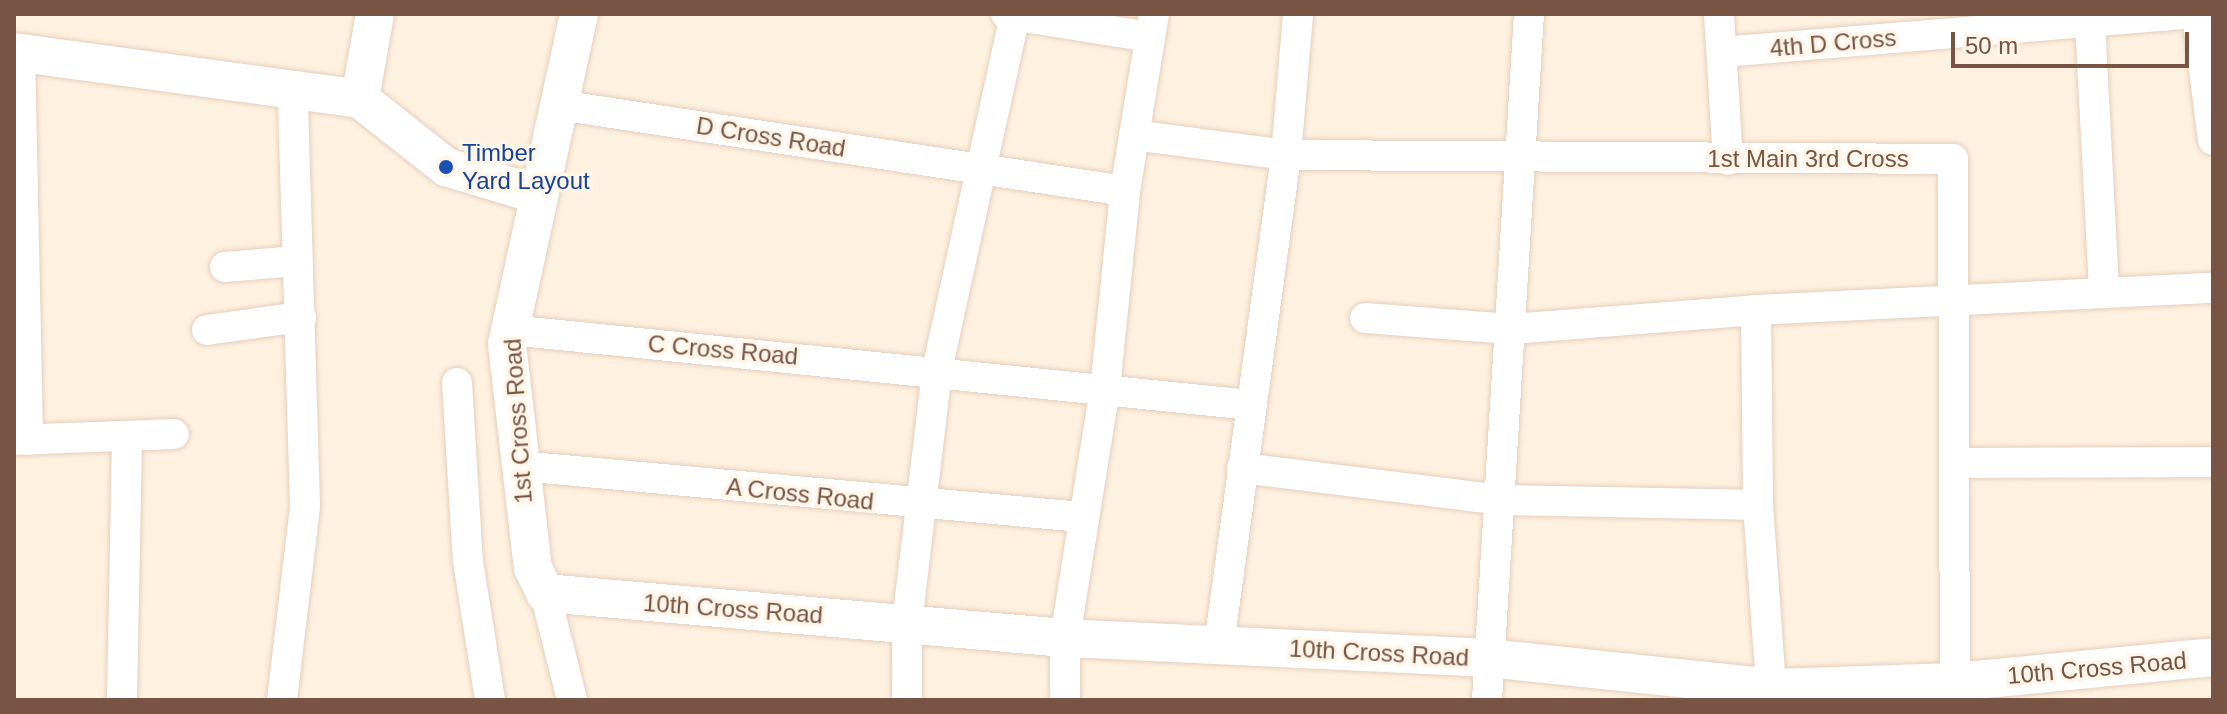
<!DOCTYPE html>
<html>
<head>
<meta charset="utf-8">
<style>
  body { margin:0 }
  #map { position:relative; width:2227px; height:714px; overflow:hidden; background:#fef1df; font-family:Helvetica,sans-serif }
  div>[style] { position:absolute }
  [style*='--x'] { left:calc(var(--x)*1px); top:calc(var(--y)*1px); width:calc(var(--w)*1px); rotate:calc(var(--a)*1deg) }
  .roads { filter:drop-shadow(0 0 2px #e5cebd) drop-shadow(0 0 2px #e5cebd) }
  .minor>* { height:30px; margin:-15px; padding:0 15px; transform-origin:15px; border-radius:15px; background:#fff }
  .tertiary>* { height:38px; margin:-19px; padding:0 19px; transform-origin:19px; border-radius:19px; background:#fff }
  .dots>* { width:22px; height:22px; translate:-50% -50%; box-sizing:border-box; border:4px solid #fff5e8; border-radius:50% }
  span { translate:-50% -50%; white-space:nowrap; text-align:center; line-height:1.15; -webkit-text-stroke:7px #fff5e8; paint-order:stroke }
  .street-label { font-size:24px; color:#775444 }
  .transit-label { font-size:24px; color:#164399 }
  .left { translate:0 -50%; text-align:left }
  .frame { position:absolute; inset:0; border:16px solid #775444; pointer-events:none }
  .scale { position:absolute; left:1951px; top:32px; width:238px; height:36px; box-sizing:border-box; border:4px solid #775444; border-top:0; padding-left:10px; font-size:24px; line-height:28px; white-space:nowrap; color:#775444; -webkit-text-stroke:6px #fff5e8; paint-order:stroke }
</style>
</head>
<body>
<div id="map">
  <div class="roads">
    <div class="minor">
      <div style="--x:1006;--y:14;--w:146;--a:9.1"></div>
      <div style="--x:1719;--y:14;--w:146;--a:86.5"></div>
      <div style="--x:2197;--y:14;--w:127;--a:82.8"></div>
      <div style="--x:2090;--y:22;--w:271;--a:87"></div>
      <div style="--x:1722;--y:52;--w:463;--a:-4.7"></div>
      <div style="--x:20;--y:53;--w:387;--a:88.8"></div>
      <div style="--x:559;--y:105;--w:572;--a:8.64"></div>
      <div style="--x:1125;--y:191;--w:179;--a:-80.7"></div>
      <div style="--x:1134;--y:135;--w:153;--a:7.5"></div>
      <div style="--x:1286;--y:155;--w:667;--a:0.34"></div>
      <div style="--x:1953;--y:159;--w:541;--a:89.79"></div>
      <div style="--x:225;--y:267;--w:71;--a:-4.8"></div>
      <div style="--x:1756;--y:310;--w:195;--a:89.4"></div>
      <div style="--x:1758;--y:505;--w:196;--a:85.9"></div>
      <div style="--x:1365;--y:318;--w:146;--a:4.3"></div>
      <div style="--x:1511;--y:329;--w:246;--a:-4.4"></div>
      <div style="--x:1756;--y:310;--w:458;--a:-2.8"></div>
      <div style="--x:207;--y:330;--w:95;--a:-7.9"></div>
      <div style="--x:510;--y:330;--w:745;--a:5.78"></div>
      <div style="--x:457;--y:383;--w:178;--a:86.5"></div>
      <div style="--x:468;--y:561;--w:141;--a:81"></div>
      <div style="--x:14;--y:440;--w:160;--a:-2.1"></div>
      <div style="--x:1954;--y:463;--w:259;--a:-0.2"></div>
      <div style="--x:520;--y:466;--w:564;--a:5.19"></div>
      <div style="--x:1242;--y:468;--w:261;--a:7"></div>
      <div style="--x:1501;--y:500;--w:257;--a:1.1"></div>
      <div style="--x:545;--y:593;--w:110;--a:75.8"></div>
      <div style="--x:1219;--y:645;--w:495;--a:-82.2"></div>
      <div style="--x:1286;--y:155;--w:142;--a:-85.1"></div>
      <div style="--x:122;--y:700;--w:260;--a:-88.9"></div>
      <div style="--x:282;--y:700;--w:195;--a:-83.2"></div>
      <div style="--x:305;--y:506;--w:416;--a:-91.7"></div>
      <div style="--x:907;--y:700;--w:77;--a:-90"></div>
      <div style="--x:907;--y:623;--w:255;--a:-83.2"></div>
      <div style="--x:937;--y:370;--w:364;--a:-77.6"></div>
      <div style="--x:1065;--y:700;--w:62;--a:-90"></div>
      <div style="--x:1065;--y:638;--w:252;--a:-80.9"></div>
      <div style="--x:1105;--y:389;--w:199;--a:-84.2"></div>
      <div style="--x:1487;--y:700;--w:687;--a:-86.5"></div>
    </div>
    <div class="tertiary">
      <div style="--x:579;--y:14;--w:338;--a:102.3"></div>
      <div style="--x:507;--y:344;--w:226;--a:83.4"></div>
      <div style="--x:533;--y:568;--w:28;--a:64"></div>
      <div style="--x:545;--y:593;--w:522;--a:4.95"></div>
      <div style="--x:1065;--y:638;--w:423;--a:2.7"></div>
      <div style="--x:1488;--y:658;--w:286;--a:6"></div>
      <div style="--x:1772;--y:688;--w:183;--a:-1.9"></div>
      <div style="--x:1955;--y:682;--w:259;--a:-5.5"></div>
      <div style="--x:14;--y:52;--w:349;--a:7.7"></div>
      <div style="--x:360;--y:99;--w:110;--a:38.3"></div>
      <div style="--x:446;--y:167;--w:97;--a:16.8"></div>
      <div style="--x:360;--y:99;--w:86;--a:-80"></div>
    </div>
  </div>
  <div class="dots">
    <div style="left:446px;top:167px;background:#1a4fb4"></div>
  </div>
  <div class="street-label">
    <span style="left:1833px;top:43px;rotate:-5deg">4th D Cross</span>
    <span style="left:771px;top:137px;rotate:9deg">D Cross Road</span>
    <span style="left:1808px;top:159px">1st Main 3rd Cross</span>
    <span style="left:723px;top:350px;rotate:5deg">C Cross Road</span>
    <span style="left:518px;top:421px;rotate:-94deg">1st Cross Road</span>
    <span style="left:800px;top:494px;rotate:6deg">A Cross Road</span>
    <span style="left:733px;top:609px;rotate:4deg">10th Cross Road</span>
    <span style="left:1379px;top:653px;rotate:3deg">10th Cross Road</span>
    <span style="left:2097px;top:668px;rotate:-5deg">10th Cross Road</span>
  </div>
  <div class="transit-label">
    <span class="left" style="left:462px;top:167px">Timber<br>Yard Layout</span>
  </div>
  <div class="frame"></div>
  <div class="scale">50 m</div>
</div>
</body>
</html>
